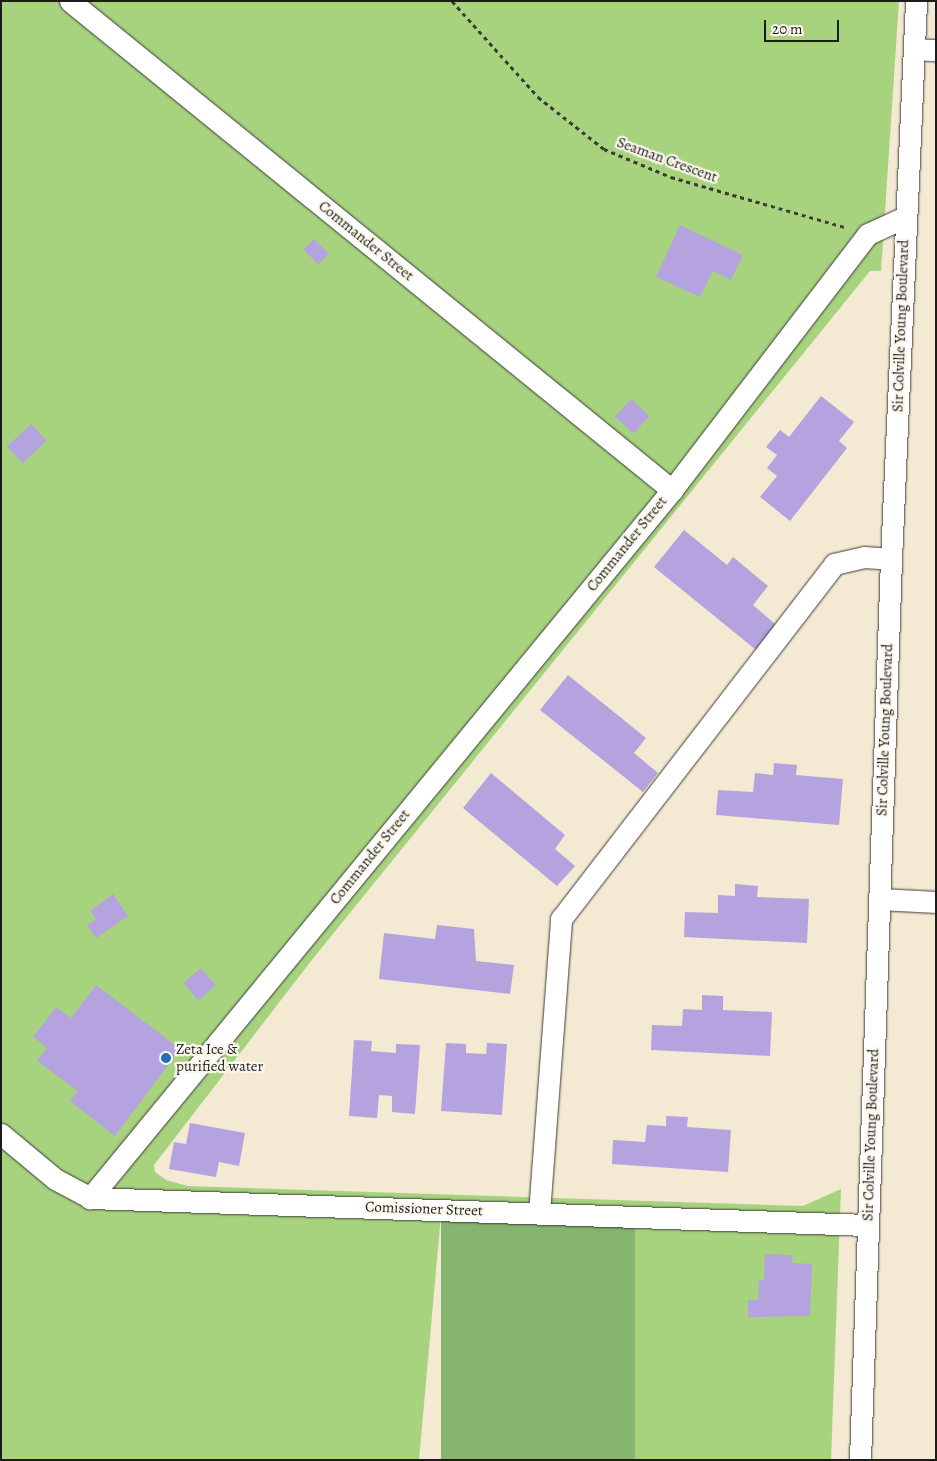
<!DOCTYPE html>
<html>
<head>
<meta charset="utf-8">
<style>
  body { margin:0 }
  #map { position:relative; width:937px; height:1461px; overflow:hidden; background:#f4e9d2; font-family:Alegreya,serif }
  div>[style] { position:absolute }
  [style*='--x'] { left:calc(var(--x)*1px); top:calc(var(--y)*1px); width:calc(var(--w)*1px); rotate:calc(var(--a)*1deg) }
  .green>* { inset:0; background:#a7d37f }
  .forest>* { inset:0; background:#85b56e; transform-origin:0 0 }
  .building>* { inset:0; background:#b4a3de; transform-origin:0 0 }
  .path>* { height:3px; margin-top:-1.5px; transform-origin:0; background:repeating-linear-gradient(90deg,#3c3b37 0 4px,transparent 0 8px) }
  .roads { filter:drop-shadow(0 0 1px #3c3b37) drop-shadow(0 0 1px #3c3b37) }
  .minor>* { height:21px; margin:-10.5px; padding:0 10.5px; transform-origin:10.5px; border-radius:10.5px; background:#fff }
  .dots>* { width:14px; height:14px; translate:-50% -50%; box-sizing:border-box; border:2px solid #fbf7ec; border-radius:50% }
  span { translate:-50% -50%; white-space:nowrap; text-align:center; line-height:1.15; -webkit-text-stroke:4.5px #fbf7ec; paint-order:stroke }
  .street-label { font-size:15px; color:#1c1c1c }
  .poi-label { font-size:15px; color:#1c1c1c }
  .left { translate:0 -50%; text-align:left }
  .frame { position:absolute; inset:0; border:2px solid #1c1c1c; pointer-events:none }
  .scale { position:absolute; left:764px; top:20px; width:75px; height:22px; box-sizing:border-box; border:2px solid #1c1c1c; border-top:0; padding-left:6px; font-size:15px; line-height:18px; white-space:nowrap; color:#1c1c1c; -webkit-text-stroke:4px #fbf7ec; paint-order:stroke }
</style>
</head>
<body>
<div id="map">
  <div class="green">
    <div style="clip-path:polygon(1px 1px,899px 1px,881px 271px,870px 271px,311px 961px,154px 1165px,155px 1172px,166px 1180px,188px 1186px,803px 1206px,841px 1189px,831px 1460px,619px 1460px,635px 1216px,441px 1215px,419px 1460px,1px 1460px)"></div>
  </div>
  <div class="forest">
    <div style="left:441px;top:1215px;width:194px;height:246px"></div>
  </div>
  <div class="building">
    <div style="clip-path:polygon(680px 225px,743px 255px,731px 280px,713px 271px,700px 297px,656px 277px)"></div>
    <div style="left:314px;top:239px;width:21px;height:15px;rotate:45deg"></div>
    <div style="clip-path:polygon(821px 396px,854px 422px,839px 441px,847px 448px,790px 521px,760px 497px,777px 476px,767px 468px,777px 455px,766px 447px,780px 430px,789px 437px)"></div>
    <div style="left:631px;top:399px;width:25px;height:24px;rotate:42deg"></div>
    <div style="left:31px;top:424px;width:23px;height:33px;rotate:47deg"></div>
    <div style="clip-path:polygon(684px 530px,727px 565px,733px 557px,768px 586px,753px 605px,781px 629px,761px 654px,654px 567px)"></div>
    <div style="clip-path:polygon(568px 675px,646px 738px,634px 753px,658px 773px,643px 792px,540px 710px)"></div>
    <div style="clip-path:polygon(774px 763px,797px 765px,796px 775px,843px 779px,839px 825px,716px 815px,718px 790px,753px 792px,755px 773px,773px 775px)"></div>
    <div style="clip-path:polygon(491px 773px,565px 835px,555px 849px,575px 866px,557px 886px,463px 808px)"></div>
    <div style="clip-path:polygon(735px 884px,758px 886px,757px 897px,809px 899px,807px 943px,684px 937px,685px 912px,718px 913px,718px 895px,735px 896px)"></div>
    <div style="clip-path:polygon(113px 894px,128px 916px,96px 938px,87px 925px,96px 919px,90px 911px)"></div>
    <div style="clip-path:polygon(437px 925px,474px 929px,476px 961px,514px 965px,510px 994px,379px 979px,384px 933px,435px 939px)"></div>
    <div style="left:201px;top:968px;width:23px;height:23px;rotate:50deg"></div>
    <div style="clip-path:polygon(96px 985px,180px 1049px,115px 1136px,70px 1101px,78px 1091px,37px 1061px,47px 1048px,33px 1037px,56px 1007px,71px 1018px)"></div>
    <div style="clip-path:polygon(702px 995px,723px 996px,723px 1010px,772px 1012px,770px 1056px,651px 1050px,652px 1025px,682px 1026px,683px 1009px,702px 1010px)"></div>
    <div style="clip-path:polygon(354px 1040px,372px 1041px,371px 1051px,396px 1053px,396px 1044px,420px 1045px,415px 1114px,392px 1112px,392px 1096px,379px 1095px,377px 1118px,349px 1116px)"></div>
    <div style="clip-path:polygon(446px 1043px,466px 1044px,466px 1053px,486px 1054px,487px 1043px,507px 1044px,502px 1115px,441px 1111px)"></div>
    <div style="clip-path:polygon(666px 1116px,688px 1117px,687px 1127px,731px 1130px,728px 1172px,612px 1164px,613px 1140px,645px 1142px,647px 1125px,666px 1126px)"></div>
    <div style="clip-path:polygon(190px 1123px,245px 1133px,239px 1166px,219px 1162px,216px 1177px,169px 1169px,174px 1142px,186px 1144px)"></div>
    <div style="clip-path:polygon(765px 1254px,793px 1255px,792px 1263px,812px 1264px,810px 1316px,748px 1317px,748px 1300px,758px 1300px,759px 1280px,764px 1280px)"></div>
  </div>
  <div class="path">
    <div style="--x:452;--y:1;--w:129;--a:48.1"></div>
    <div style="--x:538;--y:97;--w:84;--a:38.2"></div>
    <div style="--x:604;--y:149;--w:73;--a:22.7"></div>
    <div style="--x:671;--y:177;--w:180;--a:16.1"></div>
  </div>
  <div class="roads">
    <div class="minor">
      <div style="--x:70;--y:1;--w:776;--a:39.09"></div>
      <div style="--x:672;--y:490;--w:917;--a:129.42"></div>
      <div style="--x:914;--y:49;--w:22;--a:3"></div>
      <div style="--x:672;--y:490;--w:322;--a:-52.6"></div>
      <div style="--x:868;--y:234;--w:41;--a:-24.7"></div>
      <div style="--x:880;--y:899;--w:56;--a:3.1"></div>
      <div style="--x:1;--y:1134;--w:70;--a:39.8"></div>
      <div style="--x:55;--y:1179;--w:40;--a:28"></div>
      <div style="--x:90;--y:1198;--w:778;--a:1.99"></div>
      <div style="--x:539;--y:1213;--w:295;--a:-85.7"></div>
      <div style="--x:561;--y:919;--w:448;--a:-52.4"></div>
      <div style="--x:834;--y:564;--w:31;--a:-13"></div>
      <div style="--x:864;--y:557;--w:27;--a:4"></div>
      <div style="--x:860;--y:1460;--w:902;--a:-88.03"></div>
      <div style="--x:891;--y:559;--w:559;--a:-87.43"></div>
    </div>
  </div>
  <div class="dots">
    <div style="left:166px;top:1058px;background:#1f6fb2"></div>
  </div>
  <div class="street-label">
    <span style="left:667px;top:160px;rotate:20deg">Seaman Crescent</span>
    <span style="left:366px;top:241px;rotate:39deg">Commander Street</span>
    <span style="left:901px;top:326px;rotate:-88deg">Sir Colville Young Boulevard</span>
    <span style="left:627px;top:544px;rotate:-51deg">Commander Street</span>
    <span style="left:885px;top:730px;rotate:-88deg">Sir Colville Young Boulevard</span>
    <span style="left:370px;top:857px;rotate:-51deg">Commander Street</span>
    <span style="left:871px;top:1135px;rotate:-88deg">Sir Colville Young Boulevard</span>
    <span style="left:424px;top:1209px;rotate:2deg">Comissioner Street</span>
  </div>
  <div class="poi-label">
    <span class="left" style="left:176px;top:1058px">Zeta Ice &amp;<br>purified water</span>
  </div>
  <div class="frame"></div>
  <div class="scale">20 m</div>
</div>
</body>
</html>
